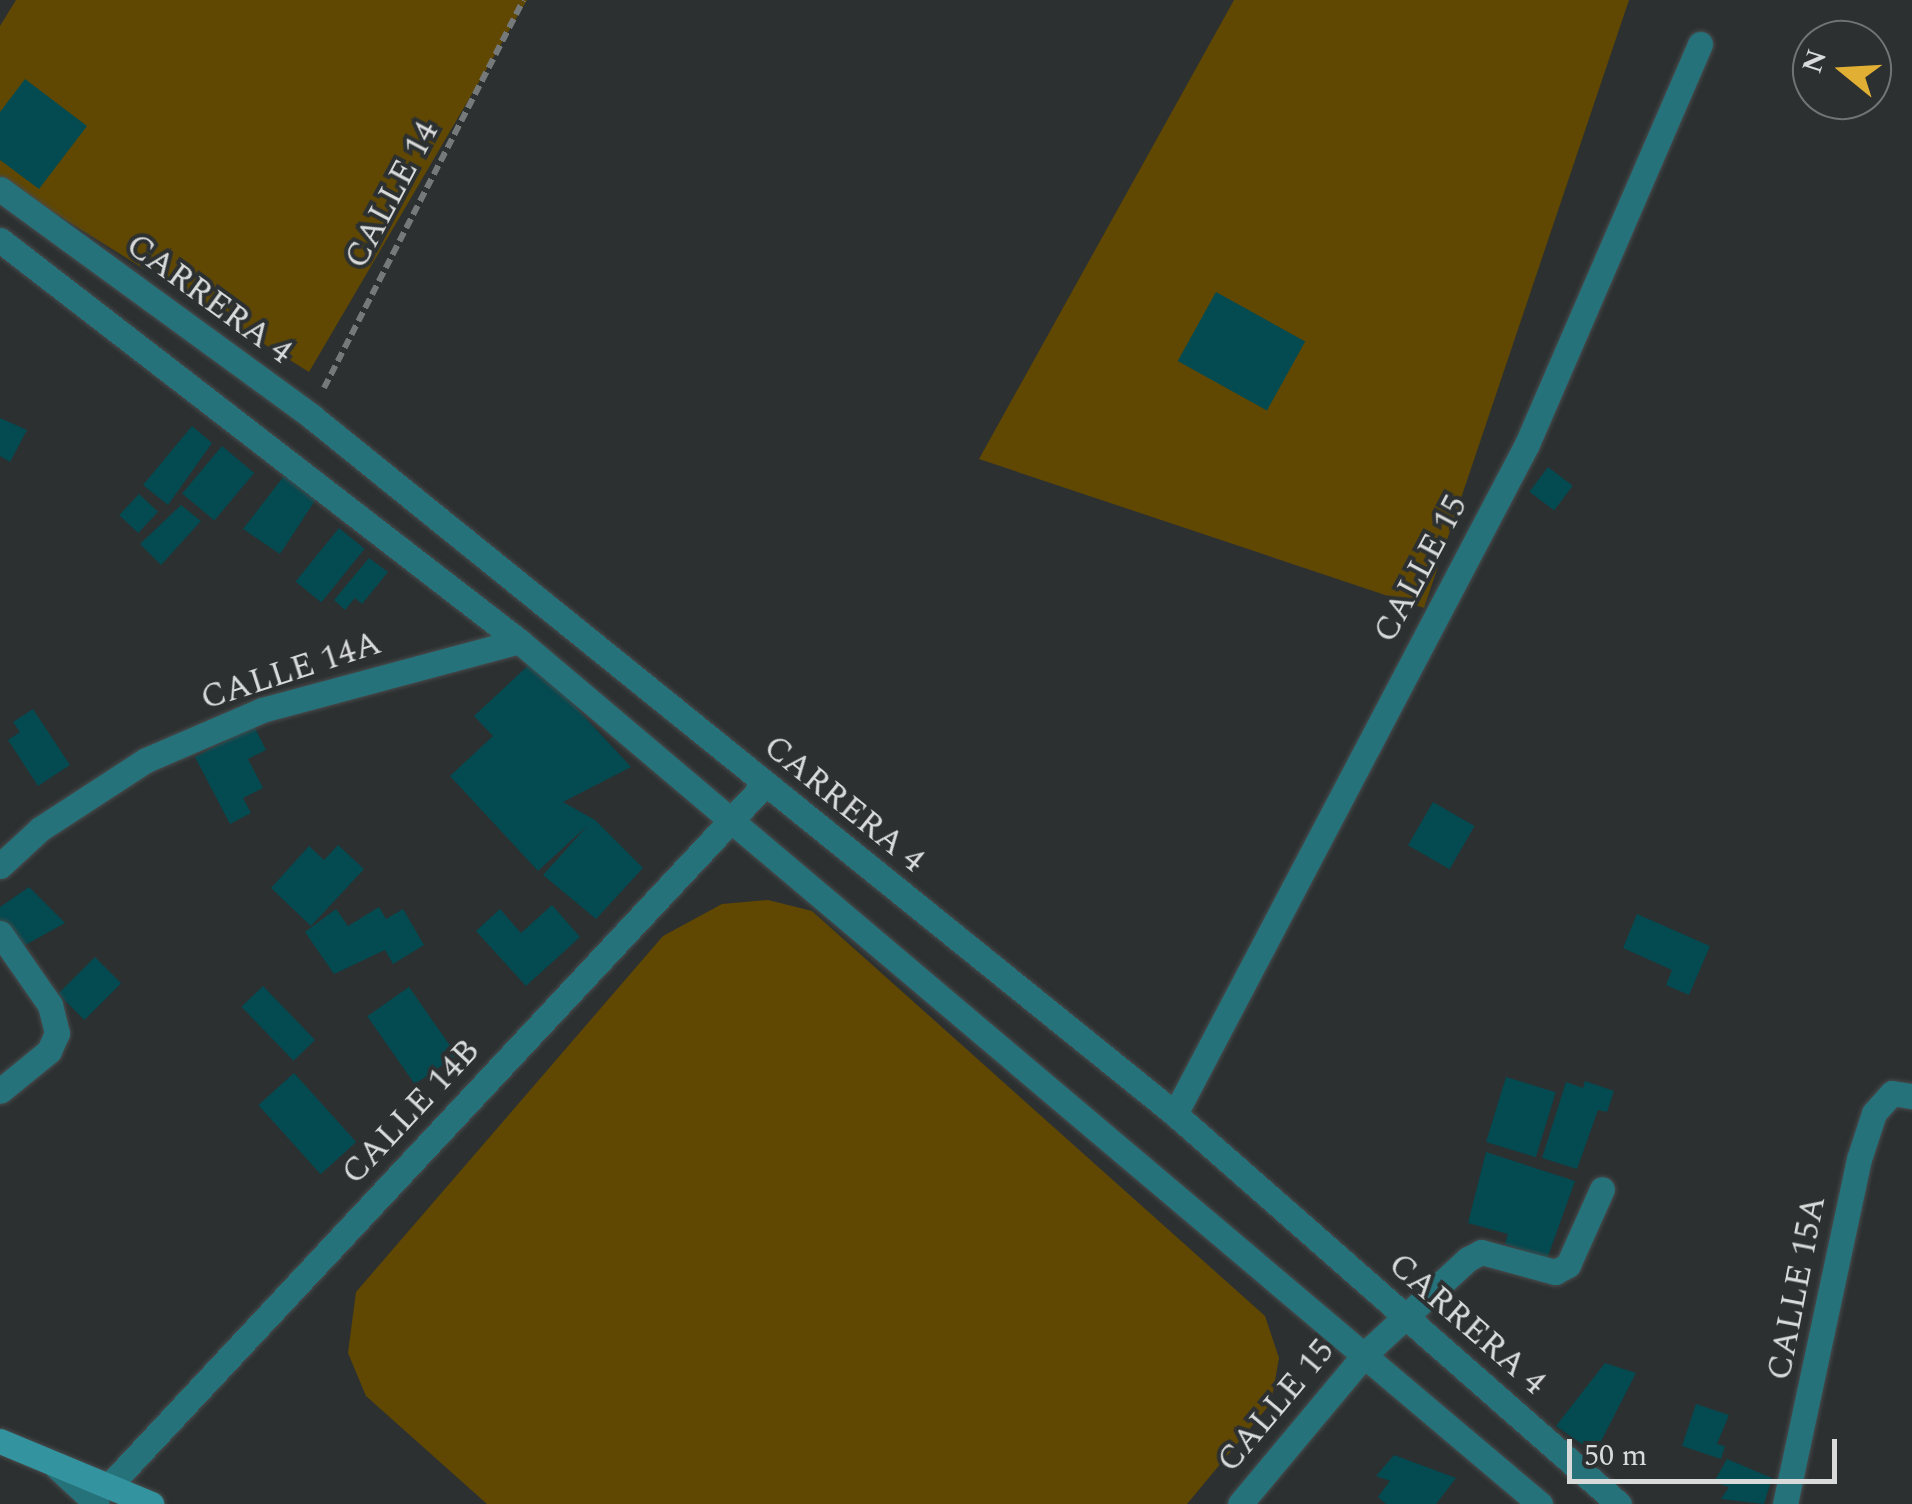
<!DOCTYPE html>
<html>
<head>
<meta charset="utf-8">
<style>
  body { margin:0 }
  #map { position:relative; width:1912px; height:1504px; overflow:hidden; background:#2c3031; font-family:Spectral,serif }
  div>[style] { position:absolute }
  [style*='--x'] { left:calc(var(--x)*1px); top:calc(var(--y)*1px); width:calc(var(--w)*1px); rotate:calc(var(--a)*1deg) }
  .green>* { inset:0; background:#604803 }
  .building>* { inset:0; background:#044a51; transform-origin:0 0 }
  .path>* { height:6px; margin-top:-3px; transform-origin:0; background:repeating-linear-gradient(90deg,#76797a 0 10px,transparent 0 15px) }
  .roads { filter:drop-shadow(0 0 2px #484b4c) drop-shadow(0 0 2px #484b4c) }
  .minor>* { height:25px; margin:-12.5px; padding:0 12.5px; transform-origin:12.5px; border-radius:12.5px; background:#26727b }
  .secondary>* { height:25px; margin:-12.5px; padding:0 12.5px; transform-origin:12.5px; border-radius:12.5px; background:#33949f }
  span { translate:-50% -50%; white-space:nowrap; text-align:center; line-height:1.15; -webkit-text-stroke:8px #2c3031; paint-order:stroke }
  .street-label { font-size:35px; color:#d9dbdb }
  .north { position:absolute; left:1792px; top:20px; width:100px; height:100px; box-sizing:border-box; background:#2c3031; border:2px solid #717475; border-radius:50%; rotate:288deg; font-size:28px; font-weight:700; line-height:40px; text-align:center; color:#d9dbdb }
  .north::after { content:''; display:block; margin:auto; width:35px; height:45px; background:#e1af34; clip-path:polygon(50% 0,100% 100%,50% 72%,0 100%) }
  .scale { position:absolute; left:1567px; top:1439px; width:270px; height:45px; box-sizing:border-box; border:5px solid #d9dbdb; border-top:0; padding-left:12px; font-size:30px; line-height:35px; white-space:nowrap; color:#d9dbdb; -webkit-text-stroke:8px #2c3031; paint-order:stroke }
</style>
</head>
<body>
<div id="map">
  <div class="green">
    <div style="clip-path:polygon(16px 0,527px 0,309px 372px,0 179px,0 26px)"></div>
    <div style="clip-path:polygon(1234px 0,1629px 0,1424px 608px,979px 459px)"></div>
    <div style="clip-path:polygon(768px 900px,812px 911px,1265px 1316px,1279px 1358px,1271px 1403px,1187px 1504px,487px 1504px,366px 1396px,348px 1353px,356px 1292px,663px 936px,722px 904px)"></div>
  </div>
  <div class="building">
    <div style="clip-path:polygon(25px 79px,87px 126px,39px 189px,0 160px,0 112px)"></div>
    <div style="left:1216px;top:292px;width:102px;height:79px;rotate:29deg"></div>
    <div style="clip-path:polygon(0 418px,27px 430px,10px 462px,0 456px)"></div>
    <div style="clip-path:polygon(192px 426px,212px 443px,168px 505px,143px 485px)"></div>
    <div style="left:222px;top:446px;width:42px;height:62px;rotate:40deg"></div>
    <div style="left:1548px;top:467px;width:31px;height:31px;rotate:37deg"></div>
    <div style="clip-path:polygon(284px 476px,318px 496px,280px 554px,243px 529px)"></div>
    <div style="left:139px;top:494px;width:26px;height:29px;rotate:43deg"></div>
    <div style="clip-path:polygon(181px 505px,201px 521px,161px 565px,140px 544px)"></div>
    <div style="left:339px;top:528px;width:33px;height:69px;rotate:39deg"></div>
    <div style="clip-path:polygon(369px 558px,388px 572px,362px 604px,355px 598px,345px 610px,334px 600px)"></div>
    <div style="clip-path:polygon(533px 661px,631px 767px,563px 802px,595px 820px,643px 868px,596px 919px,543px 875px,588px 825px,538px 871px,450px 776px,493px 736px,474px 716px)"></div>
    <div style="clip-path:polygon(33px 709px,70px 765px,38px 786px,8px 740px,20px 732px,13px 722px)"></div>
    <div style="clip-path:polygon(254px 726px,266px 750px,248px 759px,263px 788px,243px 798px,251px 813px,230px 824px,195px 757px)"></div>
    <div style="left:1433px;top:802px;width:48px;height:50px;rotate:30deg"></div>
    <div style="clip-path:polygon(338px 845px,364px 869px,311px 926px,271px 888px,309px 846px,324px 860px)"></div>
    <div style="clip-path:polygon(29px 887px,65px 923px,20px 948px,0 922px,0 907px)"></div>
    <div style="clip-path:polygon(552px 905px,580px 937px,526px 986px,476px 931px,500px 909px,521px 933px)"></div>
    <div style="clip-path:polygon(379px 907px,386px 919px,403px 909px,424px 945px,393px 964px,385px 950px,334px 974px,305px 932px,336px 909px,348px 926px)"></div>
    <div style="clip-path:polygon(1637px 914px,1710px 946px,1689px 995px,1666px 985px,1672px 970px,1623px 948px)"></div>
    <div style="left:95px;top:957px;width:37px;height:52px;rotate:45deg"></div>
    <div style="left:263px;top:986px;width:75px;height:30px;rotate:46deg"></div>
    <div style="left:409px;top:987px;width:83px;height:51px;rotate:55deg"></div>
    <div style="left:294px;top:1073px;width:93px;height:48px;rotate:48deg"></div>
    <div style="left:1506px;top:1077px;width:52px;height:68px;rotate:17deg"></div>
    <div style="clip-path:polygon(1585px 1081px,1614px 1091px,1607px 1112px,1598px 1110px,1577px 1169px,1542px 1158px,1566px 1082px,1583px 1088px)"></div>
    <div style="clip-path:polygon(1486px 1152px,1575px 1181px,1547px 1259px,1505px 1244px,1508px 1234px,1468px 1223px)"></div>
    <div style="clip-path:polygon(1605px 1363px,1636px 1373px,1595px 1453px,1556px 1426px)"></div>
    <div style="clip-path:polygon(1696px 1404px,1729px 1415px,1717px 1444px,1725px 1446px,1721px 1459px,1682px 1446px)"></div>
    <div style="clip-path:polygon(1394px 1455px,1456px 1478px,1436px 1504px,1386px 1504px,1378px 1497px,1390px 1481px,1376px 1476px)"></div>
    <div style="clip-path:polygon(1727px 1459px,1772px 1478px,1764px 1504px,1721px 1499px,1729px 1487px,1714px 1482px)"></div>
  </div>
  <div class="path">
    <div style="--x:324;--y:388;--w:436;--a:-62.8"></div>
  </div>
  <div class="roads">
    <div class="minor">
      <div style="--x:0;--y:189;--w:385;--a:36.1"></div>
      <div style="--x:311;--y:416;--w:1111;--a:38.93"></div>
      <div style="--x:1175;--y:1114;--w:591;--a:41.3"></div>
      <div style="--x:0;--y:240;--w:656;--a:37.69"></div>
      <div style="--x:519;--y:641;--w:1337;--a:40.21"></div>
      <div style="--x:0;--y:866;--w:54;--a:-42.8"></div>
      <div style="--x:40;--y:829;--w:126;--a:-33.1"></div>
      <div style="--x:146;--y:760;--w:126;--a:-23.3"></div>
      <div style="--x:262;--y:710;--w:266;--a:-15"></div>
      <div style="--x:0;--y:933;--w:88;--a:55.2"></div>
      <div style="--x:50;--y:1005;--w:29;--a:76"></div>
      <div style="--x:57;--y:1033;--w:20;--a:114"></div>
      <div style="--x:49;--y:1051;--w:63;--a:140.8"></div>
      <div style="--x:1175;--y:1114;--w:757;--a:-62.28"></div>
      <div style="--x:1527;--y:444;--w:436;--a:-66.6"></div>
      <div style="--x:57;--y:1467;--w:54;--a:42.8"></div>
      <div style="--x:108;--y:1487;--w:961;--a:-46.94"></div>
      <div style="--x:1240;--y:1504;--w:197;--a:-50.2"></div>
      <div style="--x:1366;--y:1353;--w:139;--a:-42.7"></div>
      <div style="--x:1468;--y:1259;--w:15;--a:-28"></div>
      <div style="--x:1481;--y:1252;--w:77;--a:15.1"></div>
      <div style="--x:1555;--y:1272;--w:15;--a:-28"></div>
      <div style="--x:1568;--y:1265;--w:83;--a:-65.9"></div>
      <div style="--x:1785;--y:1504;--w:353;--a:-77.9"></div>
      <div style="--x:1859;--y:1159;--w:48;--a:-71.9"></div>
      <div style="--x:1874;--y:1113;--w:27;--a:-48"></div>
      <div style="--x:1892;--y:1093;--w:20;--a:9"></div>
    </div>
    <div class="secondary">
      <div style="--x:0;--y:1441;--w:164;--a:22.6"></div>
    </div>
  </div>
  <div class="street-label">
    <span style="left:392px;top:195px;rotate:-62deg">CALLE 14</span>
    <span style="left:209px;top:299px;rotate:36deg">CARRERA 4</span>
    <span style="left:1421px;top:569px;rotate:-62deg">CALLE 15</span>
    <span style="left:291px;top:671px;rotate:-18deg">CALLE 14A</span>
    <span style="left:844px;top:804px;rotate:39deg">CARRERA 4</span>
    <span style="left:411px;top:1112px;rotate:-47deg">CALLE 14B</span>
    <span style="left:1797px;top:1288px;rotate:-79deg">CALLE 15A</span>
    <span style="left:1467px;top:1324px;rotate:41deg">CARRERA 4</span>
    <span style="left:1276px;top:1406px;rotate:-50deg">CALLE 15</span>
  </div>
  <div class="north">N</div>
  <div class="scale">50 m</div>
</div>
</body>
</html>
